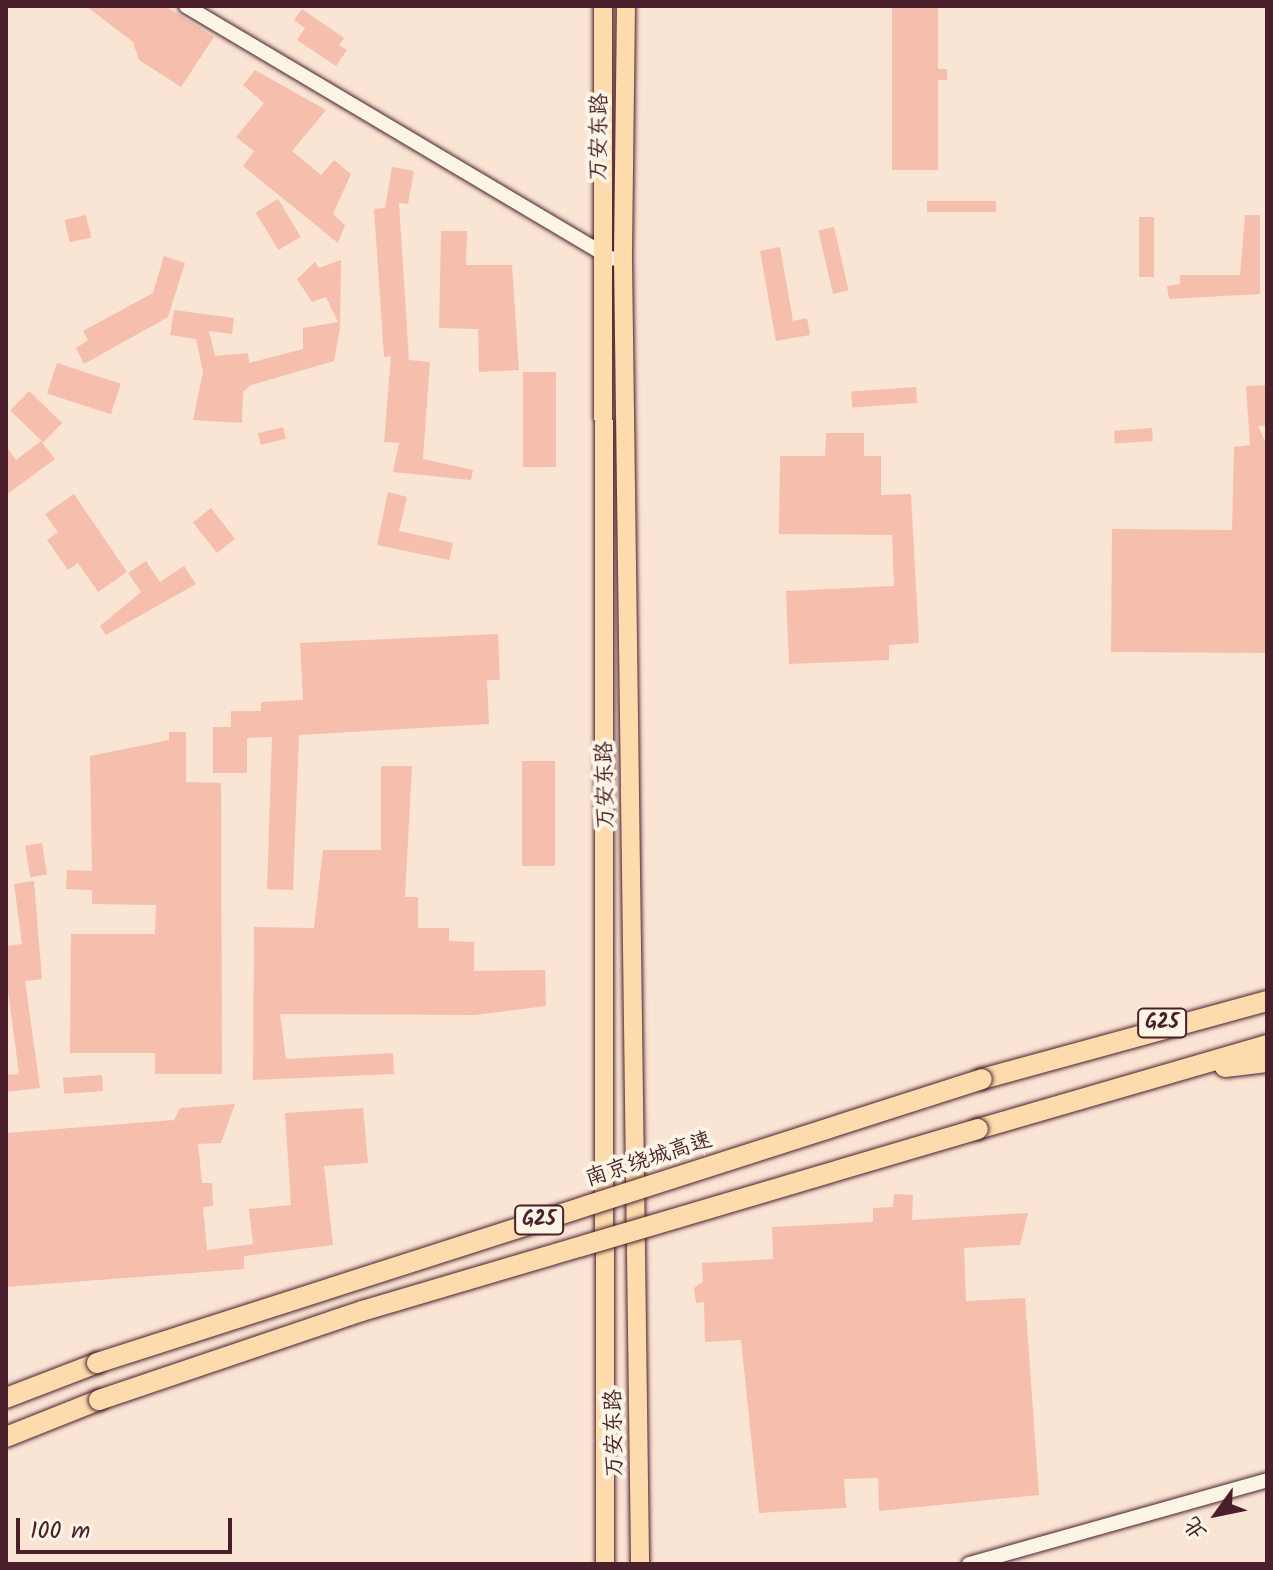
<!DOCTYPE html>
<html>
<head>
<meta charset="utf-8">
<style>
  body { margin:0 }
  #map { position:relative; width:1273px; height:1570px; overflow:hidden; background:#fae4d4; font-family:Kalam,"LXGW WenKai TC",sans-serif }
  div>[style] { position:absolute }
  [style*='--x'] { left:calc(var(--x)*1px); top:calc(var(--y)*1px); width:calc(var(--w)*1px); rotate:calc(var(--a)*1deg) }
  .building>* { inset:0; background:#f6beac; transform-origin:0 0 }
  .roads { filter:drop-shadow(0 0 2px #4a1f2b) drop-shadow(0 0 2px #4a1f2b) }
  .minor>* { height:14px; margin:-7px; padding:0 7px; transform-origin:7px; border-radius:7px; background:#fcf5e5 }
  .major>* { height:18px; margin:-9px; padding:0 9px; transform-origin:9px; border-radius:9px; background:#fedbac }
  .highway>* { height:20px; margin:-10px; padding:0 10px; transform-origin:10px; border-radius:10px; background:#fedbac }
  .bridges { filter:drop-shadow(0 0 2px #4a1f2b) drop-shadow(0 0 2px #4a1f2b) }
  .highway-bridge>* { height:20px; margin:-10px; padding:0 10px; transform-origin:10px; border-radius:10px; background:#fedbac }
  span { translate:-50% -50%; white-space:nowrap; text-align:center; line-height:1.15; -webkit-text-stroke:8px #fcf5e5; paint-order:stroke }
  .shield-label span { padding:2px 6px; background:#fcf5e5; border:2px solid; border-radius:6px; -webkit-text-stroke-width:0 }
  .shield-label { font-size:20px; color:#4a1f2b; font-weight:700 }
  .street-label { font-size:22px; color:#4a1f2b }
  .frame { position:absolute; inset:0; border:8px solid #4a1f2b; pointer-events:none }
  .north { position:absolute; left:1177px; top:1474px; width:80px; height:80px; -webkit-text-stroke:6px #fcf5e5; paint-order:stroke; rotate:237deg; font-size:22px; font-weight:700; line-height:32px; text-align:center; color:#4a1f2b }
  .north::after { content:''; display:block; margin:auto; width:28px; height:36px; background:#4a1f2b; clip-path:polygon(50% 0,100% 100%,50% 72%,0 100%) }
  .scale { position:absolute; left:16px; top:1518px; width:216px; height:36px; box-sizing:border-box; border:4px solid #4a1f2b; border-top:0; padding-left:10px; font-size:24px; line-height:28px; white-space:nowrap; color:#4a1f2b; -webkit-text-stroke:6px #fcf5e5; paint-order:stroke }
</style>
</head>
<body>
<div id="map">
  <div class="building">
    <div style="clip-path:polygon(86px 6px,165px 6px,214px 37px,181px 87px,139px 60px,133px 42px)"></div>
    <div style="clip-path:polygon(892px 6px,938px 6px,938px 69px,947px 69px,947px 80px,938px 80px,938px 170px,892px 170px)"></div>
    <div style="clip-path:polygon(302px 9px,344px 38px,339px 45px,347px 50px,336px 66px,297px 40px,305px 28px,294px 20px)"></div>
    <div style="clip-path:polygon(255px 70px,326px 110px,292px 151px,321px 175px,334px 160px,351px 174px,333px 214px,345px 225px,338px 243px,243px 166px,254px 151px,236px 137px,264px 103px,243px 85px)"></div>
    <div style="clip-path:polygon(392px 167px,414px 171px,408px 204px,399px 203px,409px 360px,430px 362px,423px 459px,473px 470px,471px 480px,393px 472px,399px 443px,384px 442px,391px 356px,384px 357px,374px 209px,385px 208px)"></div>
    <div style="left:278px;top:199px;width:44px;height:26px;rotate:59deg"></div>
    <div style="left:996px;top:201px;width:11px;height:69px;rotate:90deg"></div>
    <div style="left:86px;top:215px;width:23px;height:22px;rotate:77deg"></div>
    <div style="clip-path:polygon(1245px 215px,1260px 215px,1260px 294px,1169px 299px,1167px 286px,1180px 284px,1180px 275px,1240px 275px)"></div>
    <div style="left:1139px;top:217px;width:15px;height:60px"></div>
    <div style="left:834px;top:227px;width:65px;height:16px;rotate:77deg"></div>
    <div style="clip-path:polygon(441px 231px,467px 231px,466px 265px,512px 265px,519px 370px,479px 372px,478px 329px,439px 328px)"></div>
    <div style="clip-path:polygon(780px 247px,793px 321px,807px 318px,810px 335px,776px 341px,760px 251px)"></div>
    <div style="clip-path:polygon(164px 256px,185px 263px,168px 317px,84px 364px,76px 348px,88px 340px,83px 331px,153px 293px)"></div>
    <div style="clip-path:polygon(341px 260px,340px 328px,334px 361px,251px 385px,243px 392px,242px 423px,193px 420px,203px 372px,196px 339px,170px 335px,174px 310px,234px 318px,232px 334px,209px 331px,215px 356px,248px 353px,249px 363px,303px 349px,303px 328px,338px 322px,326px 297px,312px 302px,297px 279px,315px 262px,319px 268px)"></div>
    <div style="left:57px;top:363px;width:67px;height:32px;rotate:18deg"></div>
    <div style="left:523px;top:372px;width:33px;height:95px"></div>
    <div style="clip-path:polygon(1267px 385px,1267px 425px,1258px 426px,1267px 445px,1267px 653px,1111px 652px,1112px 529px,1232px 530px,1234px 447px,1250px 445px,1246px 386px)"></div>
    <div style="left:916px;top:387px;width:16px;height:65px;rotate:86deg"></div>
    <div style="left:29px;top:391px;width:46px;height:27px;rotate:44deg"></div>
    <div style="left:283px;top:427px;width:12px;height:26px;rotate:76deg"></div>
    <div style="left:1152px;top:428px;width:13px;height:38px;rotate:86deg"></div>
    <div style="clip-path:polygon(826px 433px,864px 433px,864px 456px,881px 456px,881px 495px,911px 494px,919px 643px,889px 645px,889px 660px,789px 664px,786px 591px,894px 586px,892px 535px,779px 534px,780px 456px,825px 456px)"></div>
    <div style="clip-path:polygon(41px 441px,55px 459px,6px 495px,6px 446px,16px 460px)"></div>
    <div style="clip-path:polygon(388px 492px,407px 497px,399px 531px,453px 543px,449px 560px,377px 545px)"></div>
    <div style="clip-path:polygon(74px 494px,127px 572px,98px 592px,78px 563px,68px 570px,47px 540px,58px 532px,45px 514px)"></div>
    <div style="left:211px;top:508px;width:39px;height:23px;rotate:52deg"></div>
    <div style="clip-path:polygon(146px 561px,160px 582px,184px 566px,196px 584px,106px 635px,100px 626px,141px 592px,128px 573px)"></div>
    <div style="clip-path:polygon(498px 634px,500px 680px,487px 680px,489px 724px,299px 735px,293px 890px,267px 889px,272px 737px,247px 738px,247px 773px,213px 773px,213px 727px,231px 727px,231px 711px,261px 711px,261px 702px,303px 700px,300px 643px)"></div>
    <div style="clip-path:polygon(169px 732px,186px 732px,186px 782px,221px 783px,222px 1074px,155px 1074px,155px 1053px,70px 1053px,71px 934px,155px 934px,156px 905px,92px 904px,92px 890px,66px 889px,67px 870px,92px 871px,90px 756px,169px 740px)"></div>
    <div style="left:522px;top:761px;width:33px;height:105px"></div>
    <div style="clip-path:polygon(381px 766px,412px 766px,405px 897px,418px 897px,418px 928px,449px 928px,449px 941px,474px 942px,474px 971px,545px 970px,546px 1006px,475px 1015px,280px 1014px,286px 1059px,393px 1053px,394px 1074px,253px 1080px,254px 927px,314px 928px,323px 850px,381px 850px)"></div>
    <div style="left:42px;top:843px;width:32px;height:17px;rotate:81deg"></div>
    <div style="clip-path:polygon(34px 881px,42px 979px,25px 981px,40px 1088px,6px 1092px,6px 1075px,19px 1074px,6px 975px,6px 946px,22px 944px,14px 884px)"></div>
    <div style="left:102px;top:1075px;width:16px;height:39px;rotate:86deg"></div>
    <div style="clip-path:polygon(235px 1104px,221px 1143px,198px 1144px,202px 1183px,212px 1183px,213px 1206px,203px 1207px,207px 1250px,253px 1244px,249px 1209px,291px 1205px,285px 1113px,363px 1108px,368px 1163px,324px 1166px,333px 1245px,244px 1256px,244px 1269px,6px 1287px,6px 1133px,174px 1120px,180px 1108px)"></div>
    <div style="clip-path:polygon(894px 1194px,913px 1195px,912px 1220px,1028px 1213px,1020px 1245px,964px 1248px,966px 1301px,1025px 1298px,1039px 1495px,879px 1511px,878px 1478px,844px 1479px,846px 1508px,759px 1513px,741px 1340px,705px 1342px,704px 1302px,696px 1303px,694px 1288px,703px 1282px,702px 1263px,773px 1259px,772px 1227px,873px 1222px,873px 1208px,893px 1207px)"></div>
  </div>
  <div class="roads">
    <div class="minor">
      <div style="--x:186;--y:6;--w:495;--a:30.7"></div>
      <div style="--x:969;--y:1564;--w:310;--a:-15.7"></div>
    </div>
    <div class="major">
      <div style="--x:603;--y:6;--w:1558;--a:89.93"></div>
      <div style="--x:626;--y:6;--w:254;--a:90.7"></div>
      <div style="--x:623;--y:260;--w:1304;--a:89.25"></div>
    </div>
    <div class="highway">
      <div style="--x:1225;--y:1067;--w:42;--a:-6.8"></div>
      <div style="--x:982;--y:1079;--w:295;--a:-15.3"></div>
      <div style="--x:978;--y:1129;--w:301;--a:-16.2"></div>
      <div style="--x:6;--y:1398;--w:97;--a:-21"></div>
      <div style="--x:6;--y:1437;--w:100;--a:-21.7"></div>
    </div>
  </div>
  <div class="bridges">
    <div class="highway-bridge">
      <div style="--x:97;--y:1363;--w:929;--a:-17.79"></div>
      <div style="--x:99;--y:1400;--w:278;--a:-18.7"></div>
      <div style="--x:362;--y:1311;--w:642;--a:-16.46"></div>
    </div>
  </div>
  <div class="shield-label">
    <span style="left:1162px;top:1023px">G25</span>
    <span style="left:539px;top:1220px">G25</span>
  </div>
  <div class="street-label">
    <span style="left:600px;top:137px;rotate:-89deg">万安东路</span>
    <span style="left:606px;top:785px;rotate:-91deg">万安东路</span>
    <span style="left:649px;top:1160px;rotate:-18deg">南京绕城高速</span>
    <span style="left:615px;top:1433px;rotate:-91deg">万安东路</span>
  </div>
  <div class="frame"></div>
  <div class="north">北</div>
  <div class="scale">100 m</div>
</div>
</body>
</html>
